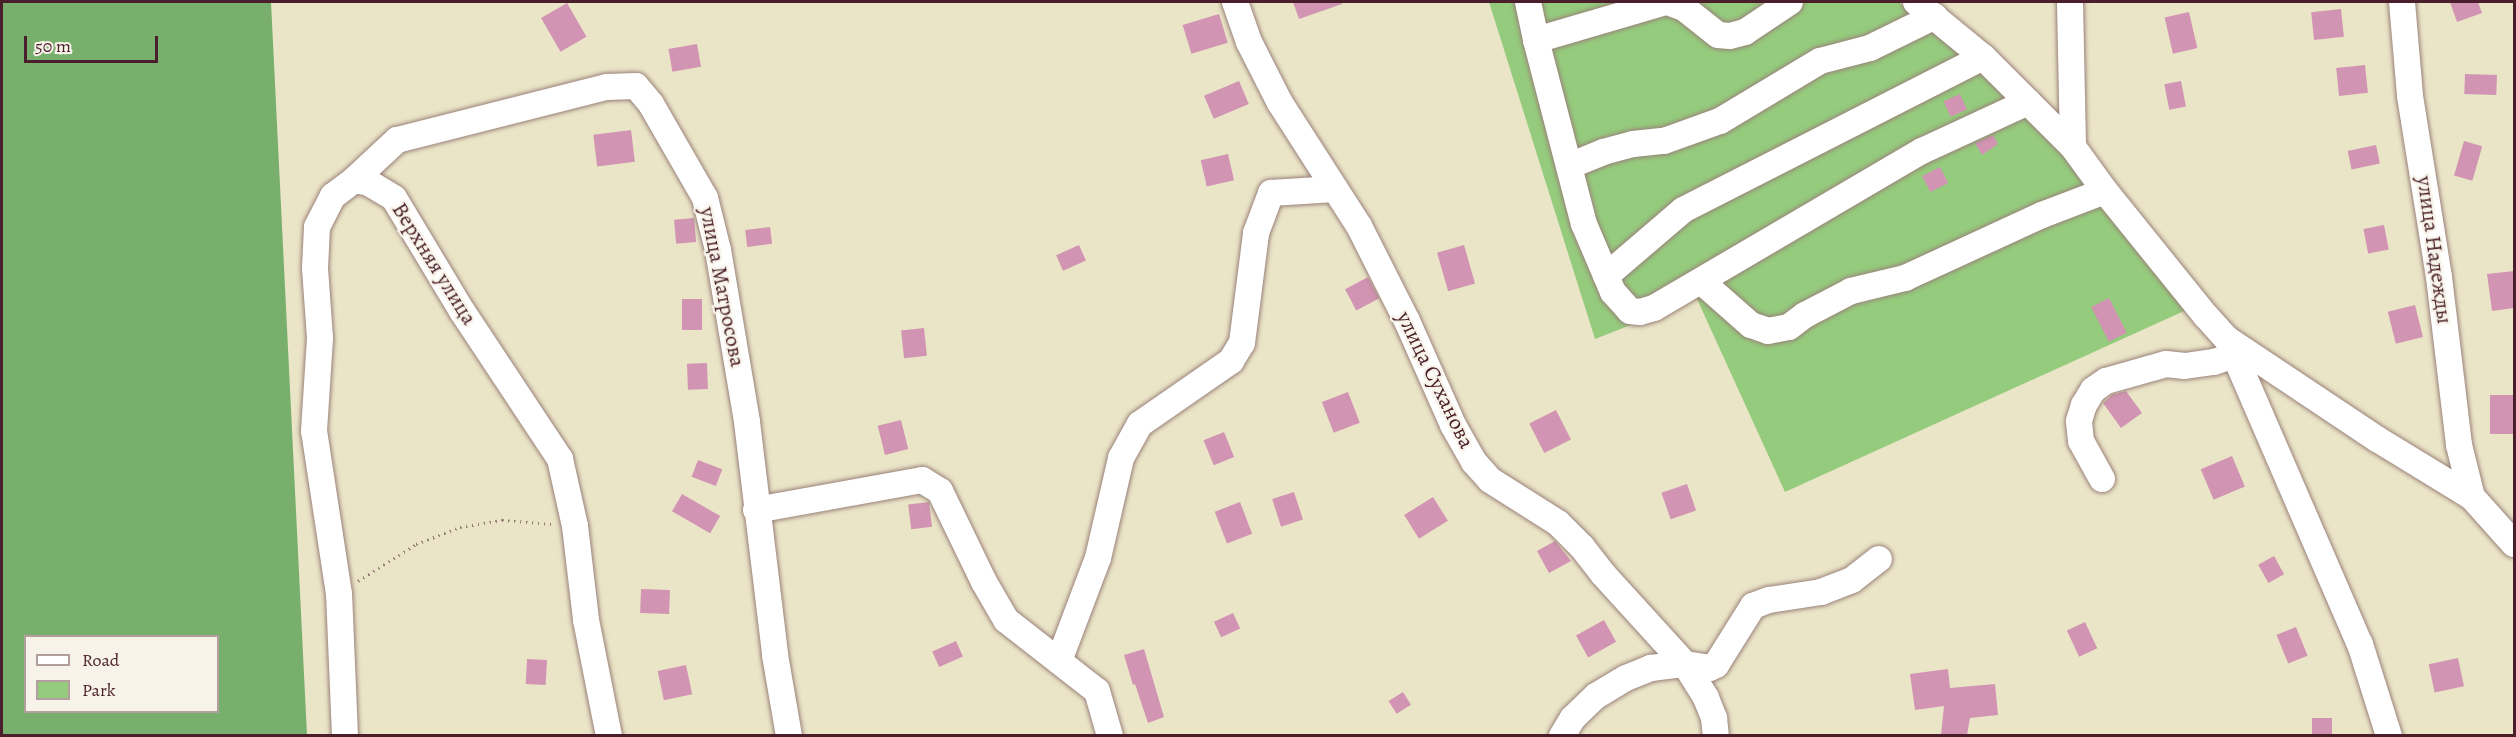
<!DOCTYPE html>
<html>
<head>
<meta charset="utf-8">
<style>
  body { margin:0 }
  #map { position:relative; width:2516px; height:737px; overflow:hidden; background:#ebe5c8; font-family:Alegreya,serif }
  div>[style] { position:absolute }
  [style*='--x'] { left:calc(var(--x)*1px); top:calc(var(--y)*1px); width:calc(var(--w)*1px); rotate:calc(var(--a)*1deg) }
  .green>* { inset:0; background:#95cb7d }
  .forest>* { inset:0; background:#78af6c }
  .building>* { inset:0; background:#d194b2; transform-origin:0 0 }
  .path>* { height:3px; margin-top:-1.5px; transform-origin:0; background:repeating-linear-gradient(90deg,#9a827a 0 1.5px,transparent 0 6px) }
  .roads { filter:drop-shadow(0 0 2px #9a827a) drop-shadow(0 0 2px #9a827a) }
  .minor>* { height:26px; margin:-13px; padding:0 13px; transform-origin:13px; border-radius:13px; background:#fff }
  span { translate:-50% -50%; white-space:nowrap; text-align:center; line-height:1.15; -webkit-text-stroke:4.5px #f7f3e8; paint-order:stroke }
  .street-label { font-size:22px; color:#4a1f2b }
  .frame { position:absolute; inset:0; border:3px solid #4a1f2b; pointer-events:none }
  .legend { position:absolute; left:24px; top:635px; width:195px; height:78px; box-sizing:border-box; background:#f7f3e8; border:2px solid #b29e9c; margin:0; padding:8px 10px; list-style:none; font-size:18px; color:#4a1f2b }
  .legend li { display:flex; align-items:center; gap:12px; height:30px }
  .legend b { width:30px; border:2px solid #b29e9c }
  .scale { position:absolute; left:24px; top:36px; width:134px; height:27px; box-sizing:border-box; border:3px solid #4a1f2b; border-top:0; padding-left:8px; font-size:18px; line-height:21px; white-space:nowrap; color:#4a1f2b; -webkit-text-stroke:4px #f7f3e8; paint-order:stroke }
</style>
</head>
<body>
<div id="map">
  <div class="green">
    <div style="clip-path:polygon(1489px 2px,1899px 2px,2067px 150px,2193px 307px,1785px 492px,1697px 299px,1595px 339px)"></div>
  </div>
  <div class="forest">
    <div style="clip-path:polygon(evenodd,2px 2px,271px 2px,307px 735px,2px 735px,2px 2px,26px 636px,218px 636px,218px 712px,26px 712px,26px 636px)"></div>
  </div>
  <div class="building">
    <div style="clip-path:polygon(1293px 2px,1342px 2px,1342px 4px,1299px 19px)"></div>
    <div style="clip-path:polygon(2450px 2px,2478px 2px,2482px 13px,2457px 22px)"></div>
    <div style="left:567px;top:3px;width:39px;height:30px;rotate:60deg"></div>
    <div style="left:2341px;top:9px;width:28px;height:30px;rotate:84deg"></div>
    <div style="left:2189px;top:12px;width:37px;height:25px;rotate:77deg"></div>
    <div style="left:1219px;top:14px;width:30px;height:38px;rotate:73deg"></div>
    <div style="left:697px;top:44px;width:23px;height:29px;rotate:80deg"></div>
    <div style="left:2365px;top:65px;width:28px;height:29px;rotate:84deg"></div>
    <div style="left:2465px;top:74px;width:32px;height:20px;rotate:2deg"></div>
    <div style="left:1239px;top:81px;width:25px;height:38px;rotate:67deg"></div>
    <div style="left:2181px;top:81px;width:26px;height:17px;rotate:79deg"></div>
    <div style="left:1960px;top:94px;width:17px;height:18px;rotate:66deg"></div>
    <div style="left:631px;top:130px;width:32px;height:38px;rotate:83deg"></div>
    <div style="clip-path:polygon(1993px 135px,1998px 144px,1982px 155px,1975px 143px)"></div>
    <div style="left:2464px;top:141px;width:19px;height:36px;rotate:16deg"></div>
    <div style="left:2376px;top:145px;width:19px;height:29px;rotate:78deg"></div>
    <div style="left:1228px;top:154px;width:27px;height:28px;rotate:77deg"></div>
    <div style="left:1940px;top:167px;width:18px;height:20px;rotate:63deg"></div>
    <div style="left:694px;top:218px;width:24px;height:20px;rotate:85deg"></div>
    <div style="left:2384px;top:225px;width:25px;height:21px;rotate:79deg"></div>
    <div style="left:770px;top:227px;width:17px;height:25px;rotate:83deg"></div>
    <div style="left:1079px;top:245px;width:17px;height:25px;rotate:66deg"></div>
    <div style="left:1464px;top:245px;width:40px;height:28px;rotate:74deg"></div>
    <div style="clip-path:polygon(2514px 271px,2514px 308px,2492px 311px,2487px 274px)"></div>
    <div style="left:1368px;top:277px;width:24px;height:26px;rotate:62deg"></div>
    <div style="left:2109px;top:298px;width:39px;height:20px;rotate:63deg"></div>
    <div style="left:682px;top:299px;width:20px;height:31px"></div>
    <div style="left:2415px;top:305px;width:33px;height:28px;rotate:76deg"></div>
    <div style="left:924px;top:328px;width:28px;height:23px;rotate:84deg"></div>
    <div style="left:707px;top:363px;width:26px;height:20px;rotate:88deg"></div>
    <div style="clip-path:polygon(2126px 391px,2142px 413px,2121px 428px,2103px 403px,2112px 395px)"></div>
    <div style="left:1348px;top:392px;width:33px;height:28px;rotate:69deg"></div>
    <div style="left:2490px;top:395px;width:24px;height:39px"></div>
    <div style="left:1556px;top:410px;width:33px;height:30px;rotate:63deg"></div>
    <div style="left:901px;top:420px;width:30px;height:24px;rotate:76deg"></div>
    <div style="left:1224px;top:432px;width:27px;height:22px;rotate:68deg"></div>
    <div style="left:2232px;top:456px;width:33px;height:34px;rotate:67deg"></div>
    <div style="left:698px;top:460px;width:26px;height:18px;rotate:21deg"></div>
    <div style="left:1687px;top:484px;width:28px;height:27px;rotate:71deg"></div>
    <div style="left:1294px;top:492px;width:29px;height:23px;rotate:72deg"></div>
    <div style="left:682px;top:494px;width:44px;height:20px;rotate:30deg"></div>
    <div style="left:1433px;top:497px;width:28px;height:34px;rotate:58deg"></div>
    <div style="left:929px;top:502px;width:25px;height:21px;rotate:83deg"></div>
    <div style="left:1240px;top:502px;width:34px;height:27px;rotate:69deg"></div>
    <div style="clip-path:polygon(1555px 541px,1571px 561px,1549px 573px,1537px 551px)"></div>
    <div style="left:2274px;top:556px;width:21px;height:18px;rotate:61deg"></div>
    <div style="left:641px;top:589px;width:29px;height:24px;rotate:2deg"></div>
    <div style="left:1233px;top:613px;width:17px;height:21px;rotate:65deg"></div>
    <div style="left:1604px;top:620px;width:25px;height:32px;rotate:61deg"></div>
    <div style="left:2085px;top:622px;width:29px;height:20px;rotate:65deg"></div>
    <div style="left:2296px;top:627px;width:31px;height:21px;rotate:68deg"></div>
    <div style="left:956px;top:641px;width:17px;height:26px;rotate:66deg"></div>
    <div style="clip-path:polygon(1144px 649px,1164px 717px,1148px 723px,1135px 684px,1133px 685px,1124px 655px)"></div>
    <div style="left:2458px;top:658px;width:29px;height:30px;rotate:78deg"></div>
    <div style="left:527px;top:659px;width:20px;height:25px;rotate:3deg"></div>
    <div style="left:686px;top:665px;width:30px;height:29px;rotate:78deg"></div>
    <div style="clip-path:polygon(1948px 669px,1950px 688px,1995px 684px,1998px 715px,1970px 718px,1967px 735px,1941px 735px,1944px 706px,1915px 710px,1910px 674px)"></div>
    <div style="left:1403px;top:692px;width:15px;height:17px;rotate:58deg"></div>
    <div style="left:2312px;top:718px;width:20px;height:17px"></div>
  </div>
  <div class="path">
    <div style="--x:358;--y:581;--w:69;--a:-32.5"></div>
    <div style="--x:416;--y:544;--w:47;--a:-21.1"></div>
    <div style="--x:460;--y:527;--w:43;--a:-9.5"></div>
    <div style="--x:502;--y:520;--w:50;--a:4.6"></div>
  </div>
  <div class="roads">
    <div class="minor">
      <div style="--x:1235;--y:2;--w:42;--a:70.7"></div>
      <div style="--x:1249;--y:42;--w:68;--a:63.1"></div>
      <div style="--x:1280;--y:103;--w:146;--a:57.3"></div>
      <div style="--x:1359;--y:226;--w:106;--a:63.2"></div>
      <div style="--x:1407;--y:321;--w:114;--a:66.1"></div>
      <div style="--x:1453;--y:425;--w:43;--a:60.4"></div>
      <div style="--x:1474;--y:462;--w:24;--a:48"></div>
      <div style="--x:1490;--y:480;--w:80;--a:32.3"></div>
      <div style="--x:1558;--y:523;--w:34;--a:45"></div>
      <div style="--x:1582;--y:547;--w:34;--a:52"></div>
      <div style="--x:1603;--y:574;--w:122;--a:47.7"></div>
      <div style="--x:1685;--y:664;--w:40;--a:58"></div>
      <div style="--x:1706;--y:698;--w:22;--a:68"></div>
      <div style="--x:1714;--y:718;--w:18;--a:84"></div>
      <div style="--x:1528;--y:2;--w:39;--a:78"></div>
      <div style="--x:1536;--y:40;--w:190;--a:75.4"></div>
      <div style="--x:1584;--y:224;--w:74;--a:66.9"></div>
      <div style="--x:1613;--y:292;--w:25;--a:48"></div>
      <div style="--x:1630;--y:311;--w:10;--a:6"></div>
      <div style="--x:1640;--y:312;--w:15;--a:-16"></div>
      <div style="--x:1654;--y:308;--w:311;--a:-30.4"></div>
      <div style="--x:1922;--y:151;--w:117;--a:-24.8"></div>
      <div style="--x:1668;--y:2;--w:17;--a:21"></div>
      <div style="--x:1684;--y:8;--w:43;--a:38.5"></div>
      <div style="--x:1718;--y:35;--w:12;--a:5"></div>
      <div style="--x:1730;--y:36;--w:16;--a:-15"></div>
      <div style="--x:1745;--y:32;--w:54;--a:-33.7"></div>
      <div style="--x:1916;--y:2;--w:87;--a:39.4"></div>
      <div style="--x:1983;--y:57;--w:127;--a:45"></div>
      <div style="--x:2073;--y:147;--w:54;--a:54"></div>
      <div style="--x:2105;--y:191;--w:161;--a:51.1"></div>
      <div style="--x:2206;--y:316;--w:31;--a:48"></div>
      <div style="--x:2227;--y:339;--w:180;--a:33.7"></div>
      <div style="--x:2377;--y:439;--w:111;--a:31.4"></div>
      <div style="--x:2472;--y:497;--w:63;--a:48.2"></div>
      <div style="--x:2070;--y:2;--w:145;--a:88.8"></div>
      <div style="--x:2402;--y:2;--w:94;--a:85.1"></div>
      <div style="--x:2410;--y:96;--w:183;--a:80.9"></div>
      <div style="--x:2439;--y:277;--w:169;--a:83.2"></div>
      <div style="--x:2459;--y:445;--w:54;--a:76"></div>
      <div style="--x:1536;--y:40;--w:135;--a:-16.3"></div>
      <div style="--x:1569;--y:166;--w:37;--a:-22"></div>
      <div style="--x:1603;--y:152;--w:31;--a:-15"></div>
      <div style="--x:1633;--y:144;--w:31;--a:-6"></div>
      <div style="--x:1664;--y:141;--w:59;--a:-19.7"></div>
      <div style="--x:1720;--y:121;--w:117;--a:-31"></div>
      <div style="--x:1820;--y:61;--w:52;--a:-14.6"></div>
      <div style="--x:1870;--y:48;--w:72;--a:-26.2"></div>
      <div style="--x:354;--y:180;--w:59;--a:-42.9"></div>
      <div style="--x:397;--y:140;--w:217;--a:-14.2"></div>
      <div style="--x:607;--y:87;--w:29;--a:-2"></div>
      <div style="--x:636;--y:86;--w:23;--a:50"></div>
      <div style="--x:651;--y:104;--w:108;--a:60.1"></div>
      <div style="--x:705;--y:198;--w:54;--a:76"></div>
      <div style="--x:718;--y:250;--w:174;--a:80.4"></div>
      <div style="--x:747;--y:422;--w:235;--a:83.1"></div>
      <div style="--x:775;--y:655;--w:82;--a:80.2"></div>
      <div style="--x:1606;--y:276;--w:101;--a:-40.6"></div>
      <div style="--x:1683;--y:210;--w:337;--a:-27"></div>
      <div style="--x:1702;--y:282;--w:65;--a:41.3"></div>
      <div style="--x:1751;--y:325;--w:18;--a:19"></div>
      <div style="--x:1768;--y:331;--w:21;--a:-11"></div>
      <div style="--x:1789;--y:327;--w:20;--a:-37"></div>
      <div style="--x:1805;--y:315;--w:52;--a:-27.6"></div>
      <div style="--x:1851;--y:291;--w:56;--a:-13.5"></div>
      <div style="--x:1905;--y:278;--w:151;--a:-24.7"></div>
      <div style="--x:2042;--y:215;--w:67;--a:-20.9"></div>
      <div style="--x:2229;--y:342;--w:329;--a:66.6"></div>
      <div style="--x:2360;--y:644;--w:96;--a:72.5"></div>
      <div style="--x:2102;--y:479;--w:43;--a:-118.9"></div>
      <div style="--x:2081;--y:441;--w:20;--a:-96"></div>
      <div style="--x:2079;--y:421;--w:17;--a:-73"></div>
      <div style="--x:2084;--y:405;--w:17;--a:-59"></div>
      <div style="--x:2093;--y:390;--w:16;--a:-35"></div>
      <div style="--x:2106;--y:381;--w:62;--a:-15.8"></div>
      <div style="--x:2166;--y:364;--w:19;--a:6"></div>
      <div style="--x:2185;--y:366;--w:29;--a:-8"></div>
      <div style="--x:2214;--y:362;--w:24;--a:-19"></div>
      <div style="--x:756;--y:510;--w:169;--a:-10.2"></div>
      <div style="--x:922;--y:480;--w:21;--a:31"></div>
      <div style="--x:940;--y:491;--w:101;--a:64.2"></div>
      <div style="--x:984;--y:582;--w:44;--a:59.9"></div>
      <div style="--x:1006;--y:620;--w:115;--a:38"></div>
      <div style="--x:1097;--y:691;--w:47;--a:73.9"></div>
      <div style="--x:1059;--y:661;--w:110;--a:-69.3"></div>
      <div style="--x:1098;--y:558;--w:103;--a:-77"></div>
      <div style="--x:1121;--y:458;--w:39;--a:-61"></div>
      <div style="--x:1140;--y:424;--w:111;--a:-34.7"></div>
      <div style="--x:1231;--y:361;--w:21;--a:-59"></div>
      <div style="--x:1242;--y:343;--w:111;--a:-82.7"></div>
      <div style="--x:1256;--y:233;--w:43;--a:-69.4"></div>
      <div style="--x:1271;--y:193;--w:64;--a:-3.6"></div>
      <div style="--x:345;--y:736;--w:142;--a:-92.4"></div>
      <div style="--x:339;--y:594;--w:165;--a:-98.7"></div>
      <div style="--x:314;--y:431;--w:93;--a:-86.3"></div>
      <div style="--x:320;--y:338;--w:70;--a:-94.1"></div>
      <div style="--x:315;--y:268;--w:41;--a:-87.2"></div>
      <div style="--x:317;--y:227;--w:35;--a:-63"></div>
      <div style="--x:333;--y:196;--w:26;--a:-37"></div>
      <div style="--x:354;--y:180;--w:15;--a:11"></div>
      <div style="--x:369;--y:183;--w:29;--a:31"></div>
      <div style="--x:394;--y:198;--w:132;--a:59"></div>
      <div style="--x:462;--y:311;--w:178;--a:56.5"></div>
      <div style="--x:560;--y:459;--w:69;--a:77.4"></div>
      <div style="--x:575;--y:526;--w:95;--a:83.3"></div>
      <div style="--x:586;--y:620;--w:118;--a:78.8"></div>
      <div style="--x:1562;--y:736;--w:21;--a:-59"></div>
      <div style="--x:1573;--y:718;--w:32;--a:-44"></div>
      <div style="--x:1596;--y:696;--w:35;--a:-31"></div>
      <div style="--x:1626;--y:678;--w:27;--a:-22"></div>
      <div style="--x:1651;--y:668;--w:34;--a:-7"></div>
      <div style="--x:1685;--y:664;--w:25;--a:9"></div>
      <div style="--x:1710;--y:668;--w:7;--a:-27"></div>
      <div style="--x:1716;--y:665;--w:70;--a:-57.9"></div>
      <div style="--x:1753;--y:606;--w:17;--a:-21"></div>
      <div style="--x:1769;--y:600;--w:53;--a:-8.7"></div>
      <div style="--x:1821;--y:592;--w:33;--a:-21"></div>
      <div style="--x:1852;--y:580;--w:34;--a:-38"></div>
    </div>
  </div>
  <div class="street-label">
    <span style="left:2434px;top:250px;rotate:82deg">улица Надежды</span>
    <span style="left:434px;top:264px;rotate:58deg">Верхняя улица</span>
    <span style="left:722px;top:287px;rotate:79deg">улица Матросова</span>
    <span style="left:1435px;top:380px;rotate:64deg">улица Суханова</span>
  </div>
  <div class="frame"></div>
  <ul class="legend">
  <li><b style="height:8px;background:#fff"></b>Road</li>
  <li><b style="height:16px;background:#95cb7d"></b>Park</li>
  </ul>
  <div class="scale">50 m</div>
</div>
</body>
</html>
